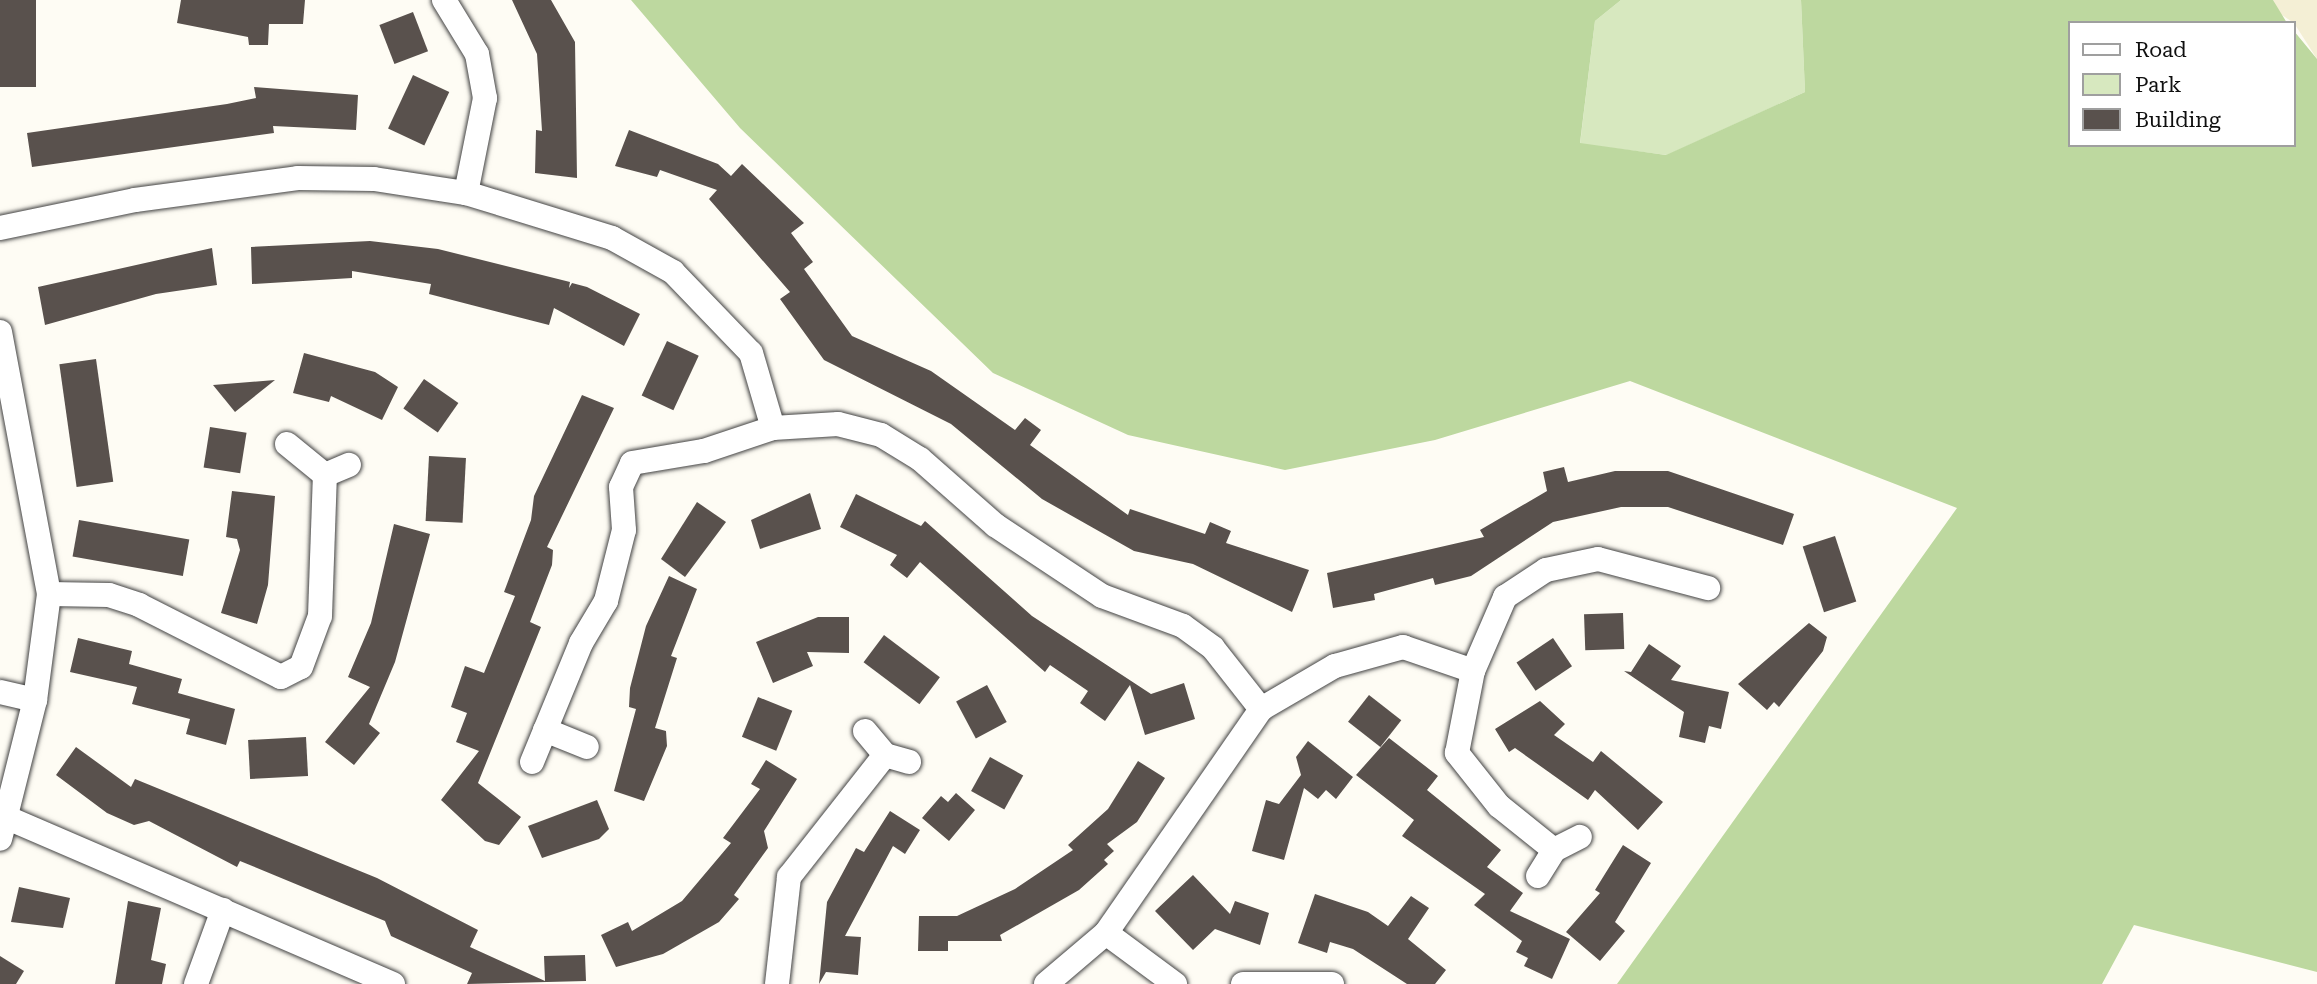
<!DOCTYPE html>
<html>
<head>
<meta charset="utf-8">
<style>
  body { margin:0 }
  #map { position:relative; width:2317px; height:984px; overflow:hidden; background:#fefcf4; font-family:"Roboto Serif",serif }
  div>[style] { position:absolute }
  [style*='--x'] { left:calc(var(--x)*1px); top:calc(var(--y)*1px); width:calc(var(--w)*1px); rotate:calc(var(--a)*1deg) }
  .farmland>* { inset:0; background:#f4efd5 }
  .green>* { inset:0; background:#d7e8bf }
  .forest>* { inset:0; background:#bdd89f }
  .building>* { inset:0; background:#59514d; transform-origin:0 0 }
  .roads { filter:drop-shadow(0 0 2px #434343) drop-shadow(0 0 2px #434343) }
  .minor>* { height:24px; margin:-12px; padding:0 12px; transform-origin:12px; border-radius:12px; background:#fff }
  span { translate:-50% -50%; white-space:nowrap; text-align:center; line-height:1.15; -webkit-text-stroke:7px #fff; paint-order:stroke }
  .legend { position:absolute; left:2068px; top:21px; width:228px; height:126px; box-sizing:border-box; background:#fff; border:2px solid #9f9f9f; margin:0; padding:9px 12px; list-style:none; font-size:21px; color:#101010 }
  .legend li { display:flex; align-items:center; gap:14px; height:35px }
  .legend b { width:35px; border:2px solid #9f9f9f }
</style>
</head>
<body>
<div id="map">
  <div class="farmland">
    <div style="clip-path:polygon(2273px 0,2317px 0,2317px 59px,2294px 23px,2279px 13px)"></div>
  </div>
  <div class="green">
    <div style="clip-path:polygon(1621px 0,1801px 0,1805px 92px,1667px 155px,1580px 144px,1595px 21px)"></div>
  </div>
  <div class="forest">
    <div style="clip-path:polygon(631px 0,1621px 0,1595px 21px,1580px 143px,1666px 155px,1805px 92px,1801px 0,2273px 0,2287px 23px,2070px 23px,2070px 145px,2294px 145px,2294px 31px,2317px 59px,2317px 972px,2134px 925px,2102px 984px,1617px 984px,1957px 508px,1630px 381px,1435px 440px,1285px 470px,1128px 435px,993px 373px,740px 128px)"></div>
  </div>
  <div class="building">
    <div style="left:0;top:0;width:36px;height:87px"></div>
    <div style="clip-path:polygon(181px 0,305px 0,303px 24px,269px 24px,268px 45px,249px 45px,248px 37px,177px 23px)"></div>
    <div style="clip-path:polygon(512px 0,551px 0,575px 42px,577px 178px,535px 173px,536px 130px,542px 131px,537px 54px)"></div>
    <div style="left:413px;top:12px;width:42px;height:36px;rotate:69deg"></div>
    <div style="left:413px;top:75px;width:40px;height:59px;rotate:25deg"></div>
    <div style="clip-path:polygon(254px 87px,358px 95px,356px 130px,273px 126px,274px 133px,32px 167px,27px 133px,227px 104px,256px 98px)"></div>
    <div style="clip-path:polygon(629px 130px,718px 164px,731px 176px,742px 164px,804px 223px,791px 233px,813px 262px,804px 269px,852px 336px,931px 371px,1015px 430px,1025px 418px,1041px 430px,1030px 445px,1128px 515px,1130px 509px,1205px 534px,1210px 522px,1231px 531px,1226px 543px,1309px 570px,1292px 612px,1193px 564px,1134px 551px,1042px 499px,951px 424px,824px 360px,780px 299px,790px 292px,709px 199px,717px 190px,660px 170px,657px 177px,615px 166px)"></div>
    <div style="clip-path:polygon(370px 241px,438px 249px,570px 282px,569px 288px,572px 283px,587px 287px,640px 314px,624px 346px,554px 308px,549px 325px,429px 294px,431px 284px,352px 271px,352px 278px,252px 284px,251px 247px)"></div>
    <div style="clip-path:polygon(212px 248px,217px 285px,156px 294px,45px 325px,38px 287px)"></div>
    <div style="left:667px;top:341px;width:35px;height:60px;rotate:25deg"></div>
    <div style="clip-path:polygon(304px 353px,375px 372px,398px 387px,382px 420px,331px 396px,329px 402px,293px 393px)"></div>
    <div style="left:96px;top:359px;width:124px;height:37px;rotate:82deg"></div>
    <div style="left:424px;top:379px;width:42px;height:36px;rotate:35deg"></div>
    <div style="clip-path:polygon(275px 380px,235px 412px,213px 385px)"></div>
    <div style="clip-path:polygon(582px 395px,614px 408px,547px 547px,553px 550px,552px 565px,530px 622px,541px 627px,478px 783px,521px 817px,499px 845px,485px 841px,441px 800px,479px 751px,456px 742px,467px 713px,451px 707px,465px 666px,484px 673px,515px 596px,504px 592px,531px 520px,534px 496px)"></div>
    <div style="left:210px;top:427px;width:37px;height:41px;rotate:9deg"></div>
    <div style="left:429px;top:456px;width:37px;height:65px;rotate:3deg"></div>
    <div style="clip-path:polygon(1564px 467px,1568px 482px,1615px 471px,1668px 471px,1794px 514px,1783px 545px,1668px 507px,1621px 507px,1553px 522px,1471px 576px,1435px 585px,1433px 578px,1374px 594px,1375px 600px,1333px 608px,1327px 573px,1484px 537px,1480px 530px,1547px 491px,1543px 472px)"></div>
    <div style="clip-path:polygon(232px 491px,275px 496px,268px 585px,257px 624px,221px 613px,240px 550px,237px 539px,226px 537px)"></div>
    <div style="clip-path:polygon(810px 493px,821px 529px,760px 549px,751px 520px)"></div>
    <div style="clip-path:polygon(856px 494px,921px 526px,925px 521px,1032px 616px,1151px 694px,1184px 683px,1195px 719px,1145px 735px,1130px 685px,1105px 721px,1080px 703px,1088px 691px,1050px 665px,1045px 672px,920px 562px,907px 578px,890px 565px,897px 555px,840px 527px)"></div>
    <div style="clip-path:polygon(697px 502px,726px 522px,685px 577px,661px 559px)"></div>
    <div style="left:79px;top:520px;width:112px;height:37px;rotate:10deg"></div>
    <div style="clip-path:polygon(394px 524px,430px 534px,395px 662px,369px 724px,380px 733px,354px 765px,325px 742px,370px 687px,348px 677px,371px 623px)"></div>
    <div style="left:1835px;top:536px;width:69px;height:34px;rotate:72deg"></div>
    <div style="clip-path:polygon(669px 576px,697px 589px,671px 656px,677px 658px,655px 728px,666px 731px,667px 746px,644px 801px,614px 791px,636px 709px,629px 707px,630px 688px,646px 626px)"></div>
    <div style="left:1623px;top:613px;width:36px;height:39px;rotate:88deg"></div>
    <div style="clip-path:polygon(818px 617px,849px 617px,849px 653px,807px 652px,813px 666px,773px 683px,756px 642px)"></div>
    <div style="clip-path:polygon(1809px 623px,1827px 637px,1823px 651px,1779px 707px,1774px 702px,1767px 710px,1738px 684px)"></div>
    <div style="left:884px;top:635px;width:70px;height:34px;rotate:37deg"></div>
    <div style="clip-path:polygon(78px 638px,132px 651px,129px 664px,182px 679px,178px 693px,235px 709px,226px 745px,186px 734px,190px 719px,132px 704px,137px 687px,70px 672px)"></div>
    <div style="left:1553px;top:638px;width:34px;height:44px;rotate:56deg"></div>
    <div style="clip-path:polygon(1649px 644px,1681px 666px,1671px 680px,1729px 692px,1721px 729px,1709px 726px,1705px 743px,1679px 737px,1684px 712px,1624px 671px,1631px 672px)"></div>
    <div style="left:987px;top:685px;width:42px;height:35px;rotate:62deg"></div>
    <div style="left:1369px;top:695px;width:41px;height:34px;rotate:38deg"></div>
    <div style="left:758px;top:697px;width:37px;height:43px;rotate:22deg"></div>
    <div style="clip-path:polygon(1540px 701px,1565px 724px,1554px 735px,1593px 762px,1601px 751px,1663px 802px,1638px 830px,1595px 790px,1588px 800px,1515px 748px,1509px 752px,1495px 729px)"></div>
    <div style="left:306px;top:737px;width:39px;height:58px;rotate:87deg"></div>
    <div style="clip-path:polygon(1389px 738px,1438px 776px,1427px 790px,1501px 850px,1487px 867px,1523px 893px,1510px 911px,1570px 939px,1552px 979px,1524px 966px,1528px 958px,1516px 952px,1522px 941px,1474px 905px,1485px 894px,1402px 836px,1414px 820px,1356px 775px)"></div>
    <div style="clip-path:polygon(1308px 741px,1353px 777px,1336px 799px,1326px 790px,1318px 799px,1304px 788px,1284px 860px,1252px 851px,1266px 800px,1279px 804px,1301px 775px,1296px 757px)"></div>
    <div style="clip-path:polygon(76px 747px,131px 787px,135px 779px,377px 878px,478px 930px,470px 947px,545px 981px,544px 956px,585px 955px,586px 981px,467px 984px,472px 973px,391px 936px,385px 921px,240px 861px,237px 867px,149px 821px,134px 825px,107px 813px,56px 775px)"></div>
    <div style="left:990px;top:757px;width:38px;height:39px;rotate:29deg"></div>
    <div style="clip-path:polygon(766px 760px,797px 779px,764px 831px,768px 848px,734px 895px,739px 899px,719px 922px,663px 954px,616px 967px,601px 935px,628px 922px,632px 931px,682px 901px,731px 843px,723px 838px,760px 789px,751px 784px)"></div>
    <div style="clip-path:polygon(1138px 761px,1165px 778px,1137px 822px,1107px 844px,1114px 851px,1104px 860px,1108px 864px,1079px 890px,1000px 935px,1002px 941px,948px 941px,948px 951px,918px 951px,919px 916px,957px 916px,1015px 889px,1073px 850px,1068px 845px,1108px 809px)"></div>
    <div style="clip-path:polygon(956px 793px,975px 810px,949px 841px,922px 818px,941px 796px,948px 802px)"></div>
    <div style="clip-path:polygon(597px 800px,609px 829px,599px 839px,542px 858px,528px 826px)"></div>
    <div style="clip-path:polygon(890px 811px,920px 830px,905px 854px,893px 846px,845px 936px,861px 937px,858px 975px,826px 972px,819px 984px,827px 902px,856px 848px,864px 852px)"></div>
    <div style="clip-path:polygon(1623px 845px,1651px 863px,1615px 922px,1625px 931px,1600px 961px,1566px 932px,1600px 893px,1595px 890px)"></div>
    <div style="clip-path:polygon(1193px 875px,1230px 914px,1235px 901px,1269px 913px,1260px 945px,1215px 929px,1193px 950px,1155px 911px)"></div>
    <div style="clip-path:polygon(19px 887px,70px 898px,63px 928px,11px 922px)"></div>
    <div style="clip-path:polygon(1315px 894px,1368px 912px,1388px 926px,1411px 896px,1429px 908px,1408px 939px,1446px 970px,1435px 984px,1407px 984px,1353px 949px,1330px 942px,1327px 953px,1298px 943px)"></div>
    <div style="clip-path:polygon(128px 901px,161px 908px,151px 960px,166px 964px,162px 984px,115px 984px)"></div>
    <div style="clip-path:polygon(0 956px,24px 971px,16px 984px,0 984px)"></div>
  </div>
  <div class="roads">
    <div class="minor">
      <div style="--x:444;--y:0;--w:63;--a:58.6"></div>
      <div style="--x:477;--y:54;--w:45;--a:79.7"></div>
      <div style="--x:485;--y:98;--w:97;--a:101.3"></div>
      <div style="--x:0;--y:228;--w:138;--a:-11.7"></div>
      <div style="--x:135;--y:200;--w:164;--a:-7.7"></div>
      <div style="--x:298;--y:178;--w:76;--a:0.8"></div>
      <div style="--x:374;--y:179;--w:93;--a:8.7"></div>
      <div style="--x:466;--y:193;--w:153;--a:17.1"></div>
      <div style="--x:612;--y:238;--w:70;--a:29.1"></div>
      <div style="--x:673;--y:272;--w:112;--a:46.1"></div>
      <div style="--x:751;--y:353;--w:78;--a:73.7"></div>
      <div style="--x:0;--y:332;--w:267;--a:79.4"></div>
      <div style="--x:49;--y:594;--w:107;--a:97.5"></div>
      <div style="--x:35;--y:700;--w:143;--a:104.1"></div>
      <div style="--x:287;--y:444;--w:49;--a:39.2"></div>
      <div style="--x:325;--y:475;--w:26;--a:-23"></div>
      <div style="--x:49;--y:594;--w:60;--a:1"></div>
      <div style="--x:109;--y:595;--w:32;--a:18"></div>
      <div style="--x:139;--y:605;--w:159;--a:26.9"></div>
      <div style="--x:281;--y:677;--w:22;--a:-27"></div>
      <div style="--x:301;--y:667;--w:54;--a:-69.6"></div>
      <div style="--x:320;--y:616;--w:141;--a:-88"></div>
      <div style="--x:0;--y:692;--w:36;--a:13"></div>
      <div style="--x:545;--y:730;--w:45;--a:22"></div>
      <div style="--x:865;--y:731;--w:31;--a:50"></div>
      <div style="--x:885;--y:755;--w:25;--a:16"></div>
      <div style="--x:532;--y:762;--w:129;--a:-67.6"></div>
      <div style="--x:581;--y:643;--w:49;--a:-59.2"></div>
      <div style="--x:606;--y:601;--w:73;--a:-75.8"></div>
      <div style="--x:624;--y:530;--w:43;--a:-94"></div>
      <div style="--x:621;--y:487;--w:26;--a:-65"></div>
      <div style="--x:632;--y:463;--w:73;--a:-9.5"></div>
      <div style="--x:704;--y:451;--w:73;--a:-18.4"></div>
      <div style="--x:773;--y:428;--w:65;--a:-3.5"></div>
      <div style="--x:838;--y:424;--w:44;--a:14.3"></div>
      <div style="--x:881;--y:435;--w:46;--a:31.6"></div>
      <div style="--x:920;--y:459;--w:100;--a:41.3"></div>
      <div style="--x:995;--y:525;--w:128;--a:33.6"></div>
      <div style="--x:1102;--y:596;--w:86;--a:20.3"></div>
      <div style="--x:1183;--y:626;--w:37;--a:36"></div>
      <div style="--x:1213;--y:648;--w:78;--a:51.8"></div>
      <div style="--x:10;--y:819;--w:417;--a:23.3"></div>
      <div style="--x:1554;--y:850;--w:70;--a:-141.3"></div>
      <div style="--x:1499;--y:806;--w:68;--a:-128.4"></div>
      <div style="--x:1457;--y:753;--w:84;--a:-79"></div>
      <div style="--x:1473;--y:671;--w:81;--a:-66.6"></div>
      <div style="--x:1505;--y:597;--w:49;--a:-33.4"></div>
      <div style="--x:1546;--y:570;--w:53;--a:-11.9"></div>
      <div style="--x:1598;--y:559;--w:114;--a:14.8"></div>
      <div style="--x:1538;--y:876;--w:31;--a:-58"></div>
      <div style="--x:1554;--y:850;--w:29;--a:-27"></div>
      <div style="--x:1106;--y:933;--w:86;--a:36.5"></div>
      <div style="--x:196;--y:984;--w:79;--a:-70"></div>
      <div style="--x:777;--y:984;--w:108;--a:-83.6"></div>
      <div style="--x:789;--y:877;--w:155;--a:-51.8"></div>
      <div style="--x:1046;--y:984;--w:79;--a:-40.4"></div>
      <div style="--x:1106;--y:933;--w:272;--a:-55.3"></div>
      <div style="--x:1261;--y:709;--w:86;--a:-30.2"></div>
      <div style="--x:1335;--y:666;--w:71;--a:-15.6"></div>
      <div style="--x:1403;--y:647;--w:74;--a:18.9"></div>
      <div style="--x:1243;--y:984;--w:89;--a:0"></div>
    </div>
  </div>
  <ul class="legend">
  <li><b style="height:9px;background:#fff"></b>Road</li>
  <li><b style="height:19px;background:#d7e8bf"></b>Park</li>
  <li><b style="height:19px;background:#59514d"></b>Building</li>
  </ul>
</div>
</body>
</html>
